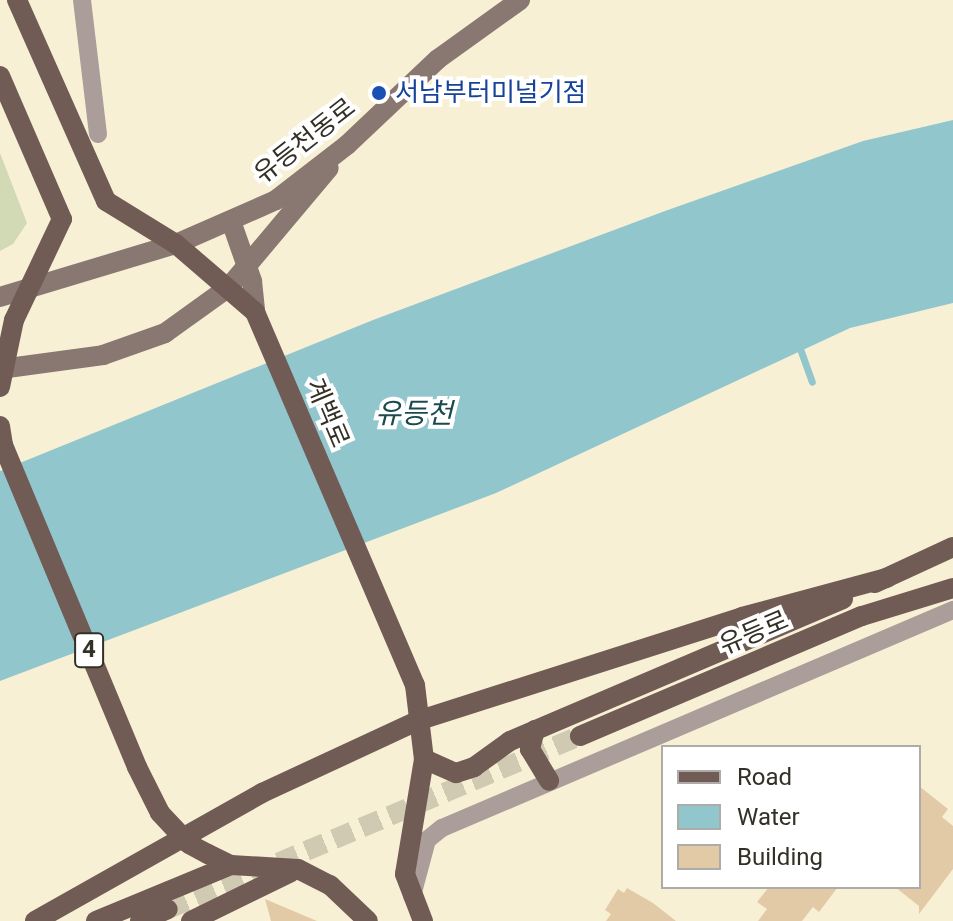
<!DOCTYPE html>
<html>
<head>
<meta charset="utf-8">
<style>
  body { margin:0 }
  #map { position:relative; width:953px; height:921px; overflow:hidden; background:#f8f0d5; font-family:Roboto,"Noto Sans KR",sans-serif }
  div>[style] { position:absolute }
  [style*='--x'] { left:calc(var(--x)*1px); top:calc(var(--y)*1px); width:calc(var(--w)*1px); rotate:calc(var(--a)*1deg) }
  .green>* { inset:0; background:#d1d9b5 }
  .water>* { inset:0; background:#92c6cd }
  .stream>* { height:7px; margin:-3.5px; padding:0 3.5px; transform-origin:3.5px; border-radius:3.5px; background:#92c6cd }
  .building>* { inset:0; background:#e3caa7 }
  .primary-tunnel>* { height:20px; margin-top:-10px; transform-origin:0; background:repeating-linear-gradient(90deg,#d1cab2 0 20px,transparent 0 30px) }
  .street>* { height:18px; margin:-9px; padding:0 9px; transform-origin:9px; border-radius:9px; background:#ab9e9a }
  .secondary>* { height:20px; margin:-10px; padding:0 10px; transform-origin:10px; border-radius:10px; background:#897772 }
  .primary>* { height:20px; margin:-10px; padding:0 10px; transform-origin:10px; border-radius:10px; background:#715b55 }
  .secondary-bridge>* { height:20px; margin:-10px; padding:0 10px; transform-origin:10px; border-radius:10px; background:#897772 }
  .primary-bridge>* { height:20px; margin:-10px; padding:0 10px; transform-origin:10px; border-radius:10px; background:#715b55 }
  .dots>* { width:22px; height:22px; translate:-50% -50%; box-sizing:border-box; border:4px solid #fff; border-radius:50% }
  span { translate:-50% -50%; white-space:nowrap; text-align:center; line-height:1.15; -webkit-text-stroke:8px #fff; paint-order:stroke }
  .shield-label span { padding:2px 6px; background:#fff; border:2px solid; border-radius:6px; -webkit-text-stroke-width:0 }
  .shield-label { font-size:24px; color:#333026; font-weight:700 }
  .transit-label { font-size:26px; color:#164399 }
  .left { translate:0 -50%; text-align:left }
  .street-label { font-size:26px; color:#333026 }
  .water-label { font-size:28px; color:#1b494f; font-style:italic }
  .legend { position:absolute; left:661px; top:745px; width:260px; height:144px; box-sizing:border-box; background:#fff; border:2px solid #adaca8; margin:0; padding:10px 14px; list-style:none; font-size:24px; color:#333026 }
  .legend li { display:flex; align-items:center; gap:16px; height:40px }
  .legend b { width:40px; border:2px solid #adaca8 }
</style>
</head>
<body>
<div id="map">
  <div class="green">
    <div style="clip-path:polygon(0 153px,27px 223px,13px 244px,0 251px)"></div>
  </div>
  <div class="water">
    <div style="clip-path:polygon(953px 120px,953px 303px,850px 328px,496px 493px,0 681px,0 471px,373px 320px,665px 211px,863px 141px)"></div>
  </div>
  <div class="stream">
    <div style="--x:798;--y:343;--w:41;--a:70.3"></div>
  </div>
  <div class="building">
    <div style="clip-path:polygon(919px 786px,948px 809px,942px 817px,953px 826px,953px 869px,919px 914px,919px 906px,895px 887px,919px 887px)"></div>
    <div style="clip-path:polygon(769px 887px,838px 887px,819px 912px,813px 907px,802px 921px,758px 921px,767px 909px,757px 902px)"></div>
    <div style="clip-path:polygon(627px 888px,653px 903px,676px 921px,606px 921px,611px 914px,605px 910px,618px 889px,624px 893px)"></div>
    <div style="clip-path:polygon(265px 899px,317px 921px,271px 921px)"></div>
  </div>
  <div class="primary-tunnel">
    <div style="--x:168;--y:909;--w:447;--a:-22.8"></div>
  </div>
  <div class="street">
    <div style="--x:82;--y:0;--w:135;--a:83.2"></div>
    <div style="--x:412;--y:896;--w:58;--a:-75"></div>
    <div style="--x:427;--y:840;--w:19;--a:-39"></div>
    <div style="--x:442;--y:828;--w:556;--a:-23.1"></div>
  </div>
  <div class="secondary">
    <div style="--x:0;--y:297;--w:184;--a:-16.8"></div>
    <div style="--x:176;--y:244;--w:109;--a:-23.7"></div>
    <div style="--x:276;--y:200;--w:90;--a:-37.8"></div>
    <div style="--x:347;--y:145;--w:125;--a:-43.4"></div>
    <div style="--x:438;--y:59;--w:101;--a:-35.7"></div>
    <div style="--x:0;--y:369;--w:104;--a:-7.7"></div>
    <div style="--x:103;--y:355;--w:66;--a:-19.5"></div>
    <div style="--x:165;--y:333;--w:79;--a:-35.7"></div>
    <div style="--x:229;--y:287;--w:155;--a:-50"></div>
  </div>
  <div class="primary">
    <div style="--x:17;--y:0;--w:220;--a:66.1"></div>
    <div style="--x:106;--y:201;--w:82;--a:31.6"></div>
    <div style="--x:0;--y:76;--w:156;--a:66.6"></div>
    <div style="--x:62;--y:219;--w:112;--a:115.4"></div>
    <div style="--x:875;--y:583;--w:86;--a:-24.8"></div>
    <div style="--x:535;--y:730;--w:20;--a:105"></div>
    <div style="--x:530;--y:749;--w:37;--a:59"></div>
    <div style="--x:580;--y:736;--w:306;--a:-23.1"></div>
    <div style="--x:862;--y:616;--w:95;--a:-17.1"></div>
    <div style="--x:208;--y:854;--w:25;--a:26"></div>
    <div style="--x:231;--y:865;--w:67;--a:3.4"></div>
    <div style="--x:298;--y:869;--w:36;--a:27"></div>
    <div style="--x:330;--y:885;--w:52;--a:43.5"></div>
    <div style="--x:35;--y:921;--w:261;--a:-29.4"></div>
    <div style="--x:262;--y:793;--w:171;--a:-24.9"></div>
    <div style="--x:417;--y:721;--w:341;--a:-17.7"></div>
    <div style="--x:742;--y:617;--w:150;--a:-15.1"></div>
    <div style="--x:96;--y:921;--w:146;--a:-22.5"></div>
    <div style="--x:140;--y:921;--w:30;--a:-23"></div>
    <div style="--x:191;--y:921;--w:111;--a:-26.1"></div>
    <div style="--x:423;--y:921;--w:50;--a:-111"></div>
    <div style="--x:405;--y:874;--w:117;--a:-80.6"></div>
    <div style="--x:424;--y:759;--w:35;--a:24"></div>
    <div style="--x:456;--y:773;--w:19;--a:-18"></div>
    <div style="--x:474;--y:767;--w:44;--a:-35.8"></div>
    <div style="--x:510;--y:741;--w:362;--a:-23.1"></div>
  </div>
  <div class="secondary-bridge">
    <div style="--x:231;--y:221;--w:64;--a:70.7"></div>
    <div style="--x:252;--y:281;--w:31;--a:84"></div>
  </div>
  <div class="primary-bridge">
    <div style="--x:176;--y:244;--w:104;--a:40.7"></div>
    <div style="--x:255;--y:312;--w:406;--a:66.8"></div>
    <div style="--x:415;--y:685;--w:75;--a:83.1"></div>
    <div style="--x:0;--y:387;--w:68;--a:-78.2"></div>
    <div style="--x:0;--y:426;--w:19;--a:81"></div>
    <div style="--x:3;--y:445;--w:349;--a:67.4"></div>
    <div style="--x:137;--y:767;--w:51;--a:63.4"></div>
    <div style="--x:160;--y:813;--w:42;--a:46.9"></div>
    <div style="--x:189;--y:844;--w:21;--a:28"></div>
  </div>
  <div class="dots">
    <div style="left:379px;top:93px;background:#1a4fb4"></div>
  </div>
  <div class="shield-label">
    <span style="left:89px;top:650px">4</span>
  </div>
  <div class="transit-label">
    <span class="left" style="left:395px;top:93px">서남부터미널기점</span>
  </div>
  <div class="street-label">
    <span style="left:305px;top:141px;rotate:-38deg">유등천동로</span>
    <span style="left:327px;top:413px;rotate:67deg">계백로</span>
    <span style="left:754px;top:633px;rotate:-23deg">유등로</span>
  </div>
  <div class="water-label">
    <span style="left:414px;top:414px">유등천</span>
  </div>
  <ul class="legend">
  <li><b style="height:10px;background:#715b55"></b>Road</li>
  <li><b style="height:22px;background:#92c6cd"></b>Water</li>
  <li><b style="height:22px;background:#e3caa7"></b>Building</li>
  </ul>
</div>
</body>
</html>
